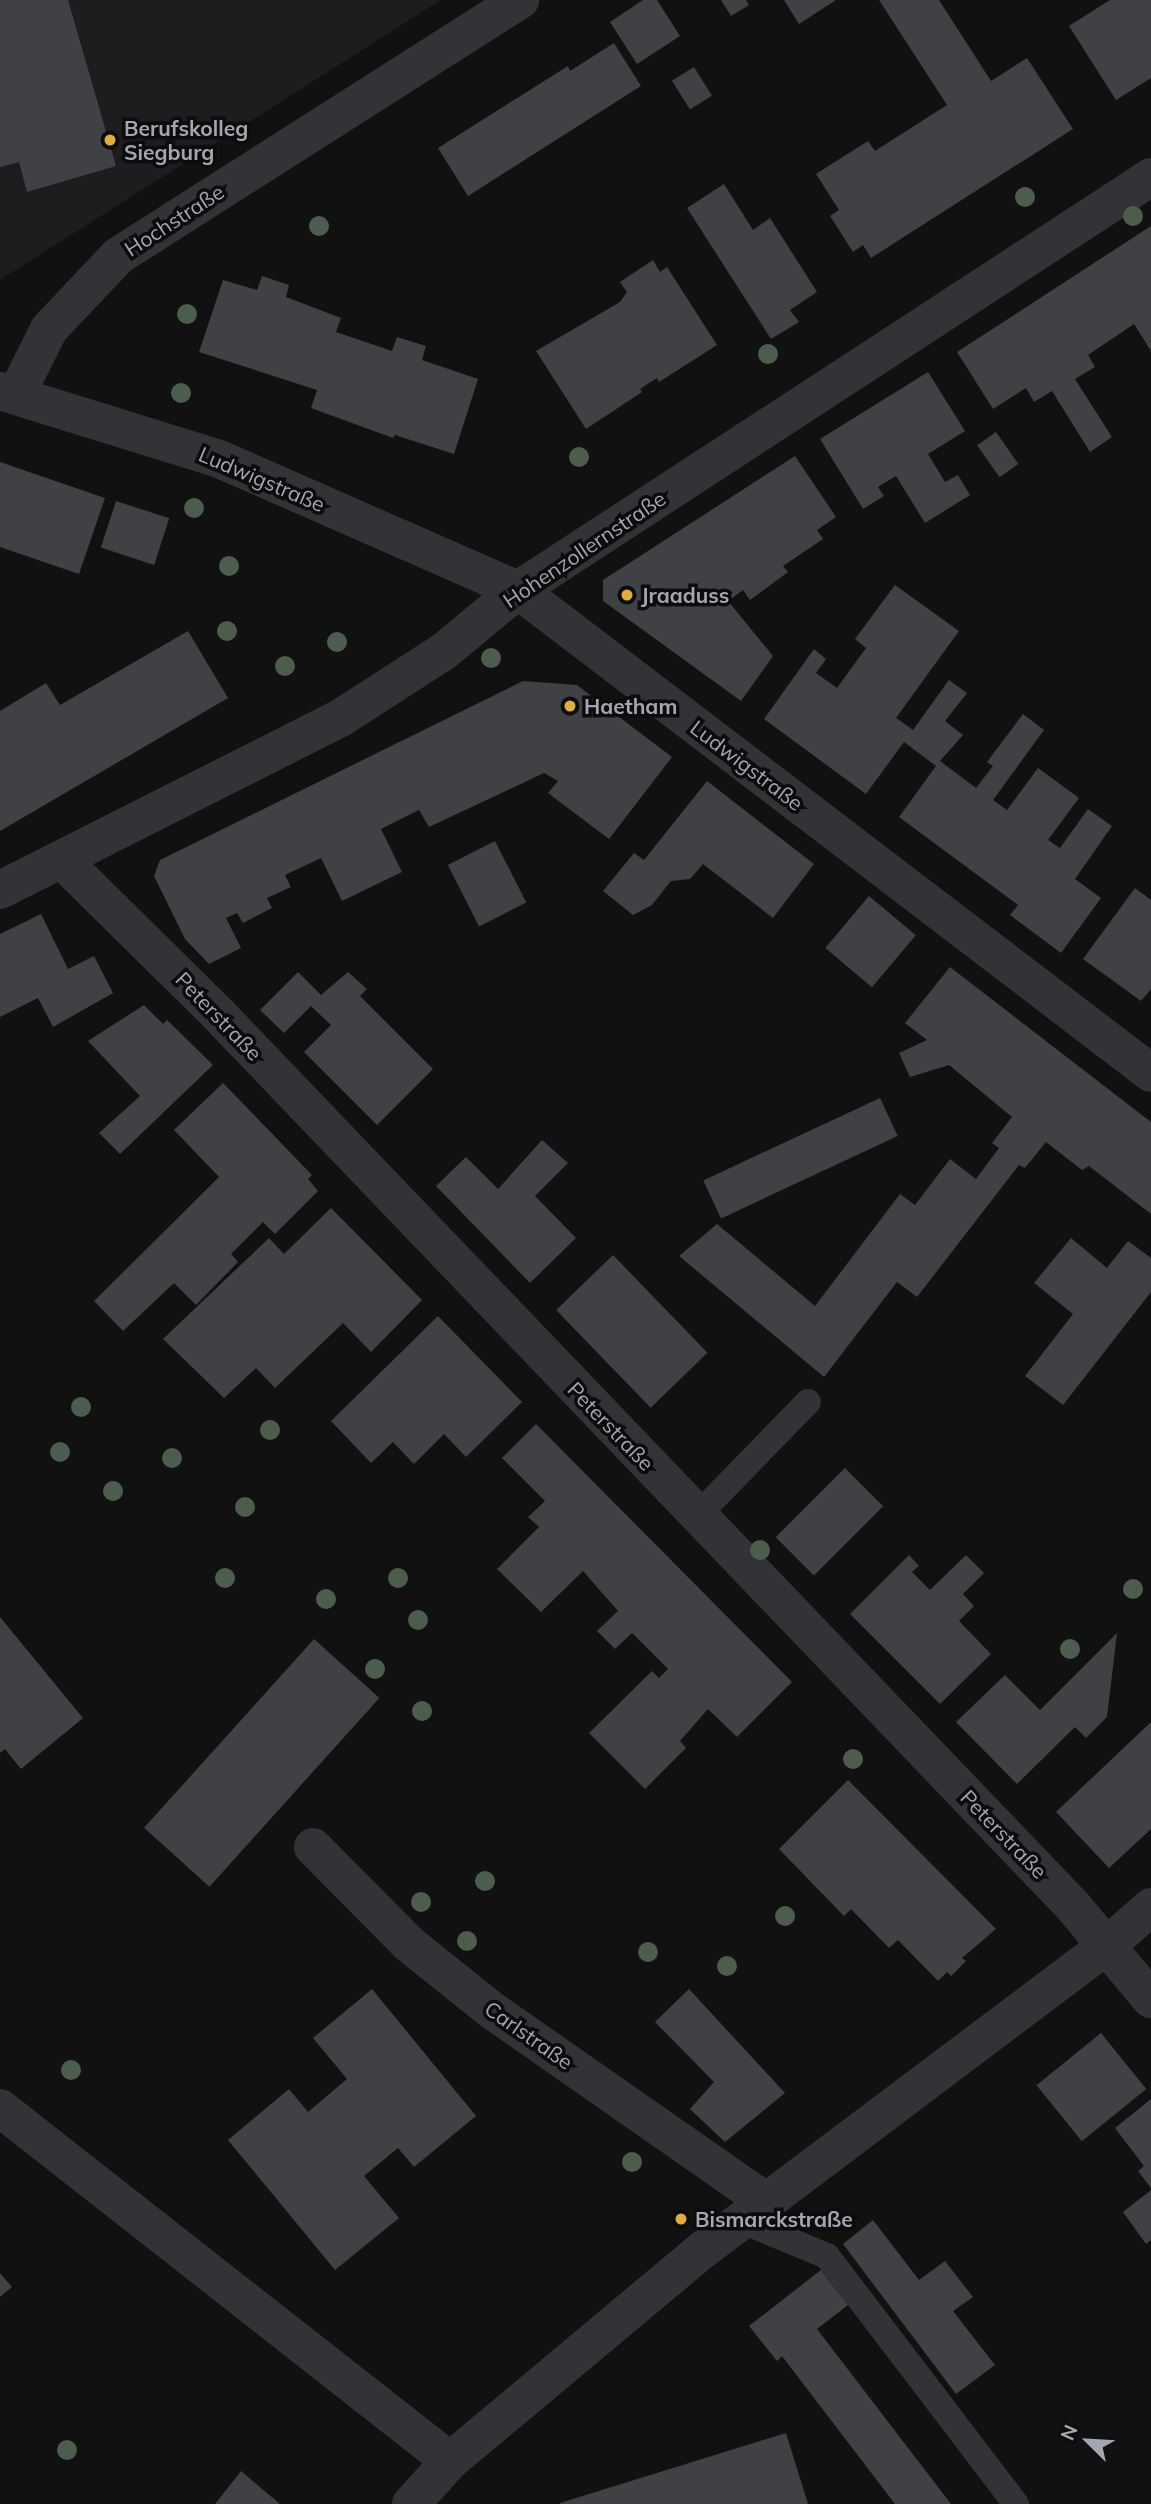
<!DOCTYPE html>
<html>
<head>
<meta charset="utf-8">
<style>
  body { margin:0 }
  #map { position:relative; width:1151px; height:2504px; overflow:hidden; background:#111112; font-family:Mulish,sans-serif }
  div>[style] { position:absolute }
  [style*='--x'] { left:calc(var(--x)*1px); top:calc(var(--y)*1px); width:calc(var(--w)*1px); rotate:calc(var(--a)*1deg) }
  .built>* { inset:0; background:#1d1d1f }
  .building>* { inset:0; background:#404145; transform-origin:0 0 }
  .service>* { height:26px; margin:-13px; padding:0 13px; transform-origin:13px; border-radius:13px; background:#323337 }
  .minor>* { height:38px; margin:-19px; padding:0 19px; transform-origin:19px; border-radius:19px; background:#323337 }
  .trees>* { width:20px; height:20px; margin:-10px; border-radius:50%; background:#4c5d4e }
  .dots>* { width:19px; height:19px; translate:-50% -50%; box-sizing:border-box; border:4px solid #0c0c0d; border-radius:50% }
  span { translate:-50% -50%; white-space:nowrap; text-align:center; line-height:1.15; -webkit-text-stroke:7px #0c0c0d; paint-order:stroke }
  .poi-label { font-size:21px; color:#a3a7b1; font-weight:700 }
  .left { translate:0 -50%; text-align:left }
  .street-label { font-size:21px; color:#a3a7b1 }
  .north { position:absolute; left:1053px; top:2406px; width:70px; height:70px; -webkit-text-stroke:5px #0c0c0d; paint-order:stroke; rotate:294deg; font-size:19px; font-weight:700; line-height:28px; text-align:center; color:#a3a7b1 }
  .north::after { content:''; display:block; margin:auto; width:24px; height:32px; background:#a3a7b1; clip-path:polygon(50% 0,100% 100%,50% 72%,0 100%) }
</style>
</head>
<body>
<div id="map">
  <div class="built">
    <div style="clip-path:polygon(0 0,441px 0,0 280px)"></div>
  </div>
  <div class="building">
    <div style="clip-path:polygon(0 0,68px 0,116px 166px,27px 192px,19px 162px,0 167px)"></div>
    <div style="clip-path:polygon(643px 0,657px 0,680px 36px,637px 64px,610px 22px)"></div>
    <div style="clip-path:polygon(721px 0,746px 0,749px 5px,731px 16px)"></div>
    <div style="clip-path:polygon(784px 0,836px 0,799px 24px)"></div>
    <div style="clip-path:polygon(879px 0,939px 0,991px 81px,1027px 58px,1073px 129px,871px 258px,863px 245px,853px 252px,830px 216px,839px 210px,816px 174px,868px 141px,875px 151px,947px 105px)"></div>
    <div style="clip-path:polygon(1110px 0,1151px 0,1151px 78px,1116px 100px,1069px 26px)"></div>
    <div style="clip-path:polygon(614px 43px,641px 86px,468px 196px,438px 148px,568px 66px,570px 71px)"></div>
    <div style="left:694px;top:67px;width:34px;height:26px;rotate:58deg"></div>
    <div style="clip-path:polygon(724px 184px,753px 230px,770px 218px,817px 292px,790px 310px,799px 322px,771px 339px,687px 208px)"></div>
    <div style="clip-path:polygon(1151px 226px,1151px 351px,1134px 324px,1088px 355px,1095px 367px,1075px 379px,1112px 437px,1090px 452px,1052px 391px,1034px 402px,1026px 388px,993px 409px,957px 352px)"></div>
    <div style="clip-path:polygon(653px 260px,660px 272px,667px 267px,717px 345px,659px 382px,657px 378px,640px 389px,642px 392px,586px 429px,536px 351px,620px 302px,627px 292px,620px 282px)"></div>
    <div style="clip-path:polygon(262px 276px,289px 285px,286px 297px,341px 318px,336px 332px,392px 351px,397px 337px,426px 346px,422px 360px,478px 379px,454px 454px,395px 435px,393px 438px,311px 408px,317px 390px,199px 352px,223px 280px,257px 290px)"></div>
    <div style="clip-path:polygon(928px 372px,965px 431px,928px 454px,945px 482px,958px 475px,970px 495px,925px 523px,896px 476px,878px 487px,884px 496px,863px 509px,820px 439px)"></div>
    <div style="left:996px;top:432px;width:39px;height:23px;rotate:55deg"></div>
    <div style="clip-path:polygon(795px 456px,836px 517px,817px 530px,823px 539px,783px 566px,788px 572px,750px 600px,743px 590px,728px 601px,773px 656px,741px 701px,603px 601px,603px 580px)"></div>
    <div style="clip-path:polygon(0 462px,105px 498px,79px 574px,0 547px)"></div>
    <div style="left:116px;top:501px;width:56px;height:49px;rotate:18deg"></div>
    <div style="clip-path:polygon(895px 585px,959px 631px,896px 718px,913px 730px,949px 680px,967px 693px,945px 721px,963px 735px,940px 761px,976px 788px,993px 766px,987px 762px,1023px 714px,1044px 730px,993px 800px,1007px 810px,1038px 768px,1079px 798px,1048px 840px,1060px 848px,1088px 809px,1112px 826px,1075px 879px,1101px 898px,1061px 953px,1010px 915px,1018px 905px,899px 817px,936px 766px,904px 742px,866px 794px,764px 719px,814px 649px,826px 659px,816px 673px,837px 688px,866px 648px,855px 639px)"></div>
    <div style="clip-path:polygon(188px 631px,228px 698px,0 831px,0 711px,46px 683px,60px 705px)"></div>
    <div style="clip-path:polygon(523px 681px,577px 685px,672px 757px,609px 839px,548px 793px,558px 781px,544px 773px,429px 827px,419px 810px,381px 829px,402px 872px,342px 901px,321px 858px,285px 875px,291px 887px,267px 898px,272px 908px,243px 923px,237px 913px,226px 918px,241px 948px,209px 964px,185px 939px,154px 876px,160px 860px)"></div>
    <div style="clip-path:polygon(707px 781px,814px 864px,773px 918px,703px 864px,690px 879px,671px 881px,652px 905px,633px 915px,603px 891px,634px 853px,644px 860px)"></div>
    <div style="left:495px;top:841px;width:69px;height:53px;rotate:63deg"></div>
    <div style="clip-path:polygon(1135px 888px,1151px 900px,1151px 989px,1141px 1001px,1083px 959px)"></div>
    <div style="left:869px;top:896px;width:61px;height:68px;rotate:40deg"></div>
    <div style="clip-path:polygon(41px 914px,68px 969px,94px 956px,113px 993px,53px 1027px,38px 998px,0 1017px,0 934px)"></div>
    <div style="clip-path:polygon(950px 967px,1151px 1122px,1151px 1214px,1089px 1166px,1082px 1170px,1046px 1142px,1025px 1168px,1019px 1165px,917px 1297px,897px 1282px,824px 1377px,679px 1256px,717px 1224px,815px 1306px,900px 1194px,915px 1205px,950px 1159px,976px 1179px,999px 1148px,992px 1143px,1012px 1117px,949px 1065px,910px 1077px,899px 1053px,927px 1040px,905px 1023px)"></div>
    <div style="clip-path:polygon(298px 972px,321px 995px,348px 972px,367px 989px,360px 996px,433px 1069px,377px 1125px,304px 1052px,331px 1025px,311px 1006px,284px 1033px,260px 1010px)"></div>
    <div style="clip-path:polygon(144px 1005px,163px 1024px,167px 1020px,213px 1065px,120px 1154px,99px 1133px,140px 1096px,88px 1041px)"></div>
    <div style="clip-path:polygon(223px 1083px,312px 1175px,308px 1179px,318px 1191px,275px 1234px,263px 1222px,231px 1254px,238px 1262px,196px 1305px,174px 1283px,123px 1331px,94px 1301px,219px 1177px,174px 1130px)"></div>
    <div style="left:880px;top:1098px;width:42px;height:195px;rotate:65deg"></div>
    <div style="clip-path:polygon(542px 1140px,568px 1163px,535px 1196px,576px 1238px,530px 1283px,436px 1186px,466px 1157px,498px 1189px)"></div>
    <div style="clip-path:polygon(331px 1208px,422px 1300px,371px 1352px,343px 1323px,275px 1388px,256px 1368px,224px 1398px,163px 1339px,269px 1238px,284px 1254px)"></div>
    <div style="clip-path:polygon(1071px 1238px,1107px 1268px,1128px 1241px,1151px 1258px,1151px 1292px,1063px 1405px,1025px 1376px,1073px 1314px,1034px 1283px)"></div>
    <div style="left:613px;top:1255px;width:136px;height:79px;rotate:46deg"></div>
    <div style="clip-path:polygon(438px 1316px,522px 1402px,466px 1457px,444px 1434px,414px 1464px,393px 1442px,371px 1463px,331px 1421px)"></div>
    <div style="clip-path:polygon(536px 1424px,792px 1682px,737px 1737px,708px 1709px,680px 1741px,686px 1748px,645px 1789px,589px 1733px,652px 1671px,659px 1678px,668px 1669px,632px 1633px,615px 1649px,597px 1631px,618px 1611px,583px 1571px,541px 1612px,497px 1569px,539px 1527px,528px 1517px,545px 1501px,502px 1458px)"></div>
    <div style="left:845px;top:1468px;width:54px;height:98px;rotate:45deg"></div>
    <div style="clip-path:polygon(909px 1555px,919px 1566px,912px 1572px,930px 1590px,966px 1555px,984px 1573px,963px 1594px,974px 1606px,959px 1621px,991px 1654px,940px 1704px,850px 1614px)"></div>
    <div style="clip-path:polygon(0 1617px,83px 1718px,21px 1769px,5px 1749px,0 1753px)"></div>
    <div style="clip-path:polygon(1117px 1633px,1107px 1717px,1086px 1738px,1075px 1727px,1017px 1784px,956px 1722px,1005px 1675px,1040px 1710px)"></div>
    <div style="left:314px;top:1639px;width:88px;height:254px;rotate:42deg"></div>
    <div style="clip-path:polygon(1151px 1722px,1151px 1829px,1109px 1868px,1056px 1812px)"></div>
    <div style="clip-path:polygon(848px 1780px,996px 1929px,962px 1958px,966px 1961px,951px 1976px,947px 1972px,938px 1981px,898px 1940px,889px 1948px,851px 1909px,844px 1916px,779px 1849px)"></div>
    <div style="clip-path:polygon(372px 1989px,476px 2116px,414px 2167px,398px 2148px,364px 2176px,399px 2218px,335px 2270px,228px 2140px,289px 2089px,308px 2112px,347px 2079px,313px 2038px)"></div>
    <div style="clip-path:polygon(689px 1989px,785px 2093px,725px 2142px,690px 2109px,714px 2082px,655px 2022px)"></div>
    <div style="left:1101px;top:2033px;width:72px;height:83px;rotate:51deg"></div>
    <div style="clip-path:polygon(1151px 2099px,1151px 2188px,1138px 2171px,1144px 2166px,1115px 2128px)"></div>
    <div style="clip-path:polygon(1151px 2190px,1151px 2240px,1146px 2244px,1123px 2212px)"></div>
    <div style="clip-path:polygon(873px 2220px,919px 2280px,945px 2261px,973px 2297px,953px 2311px,995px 2365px,956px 2394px,843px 2244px)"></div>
    <div style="clip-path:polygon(821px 2270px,848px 2305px,817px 2329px,951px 2504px,895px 2504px,782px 2356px,777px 2361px,749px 2326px)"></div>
    <div style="clip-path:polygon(0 2273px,12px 2287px,0 2297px)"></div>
    <div style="clip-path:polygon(786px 2433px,808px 2504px,560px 2504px,560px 2503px)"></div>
    <div style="clip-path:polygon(241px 2471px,280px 2504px,215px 2504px)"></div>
  </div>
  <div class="service">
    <div style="--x:697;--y:1516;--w:159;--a:-45.8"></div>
    <div style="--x:740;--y:2220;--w:94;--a:22.5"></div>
    <div style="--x:827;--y:2256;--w:312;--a:52.7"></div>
  </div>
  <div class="minor">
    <div style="--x:0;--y:391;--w:227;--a:17.2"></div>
    <div style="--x:217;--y:458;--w:329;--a:23.7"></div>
    <div style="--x:518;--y:590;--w:796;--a:37.34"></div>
    <div style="--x:16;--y:395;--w:74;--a:-63.4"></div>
    <div style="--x:49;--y:329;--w:100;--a:-46.6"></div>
    <div style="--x:118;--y:256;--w:477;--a:-32.5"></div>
    <div style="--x:62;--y:860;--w:221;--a:44.6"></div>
    <div style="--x:219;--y:1015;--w:1233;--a:46.22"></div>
    <div style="--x:1072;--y:1905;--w:123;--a:50"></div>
    <div style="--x:0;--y:890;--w:383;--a:-26.8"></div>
    <div style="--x:342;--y:717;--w:120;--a:-32.8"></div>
    <div style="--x:443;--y:652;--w:97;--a:-39.6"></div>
    <div style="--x:518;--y:590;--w:756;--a:-33.12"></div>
    <div style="--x:313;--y:1847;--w:136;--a:45.3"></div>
    <div style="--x:409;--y:1944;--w:104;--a:38.7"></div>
    <div style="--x:490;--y:2009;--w:334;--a:34.9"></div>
    <div style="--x:0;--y:2108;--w:572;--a:38.11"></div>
    <div style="--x:411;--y:2504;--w:58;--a:-47.8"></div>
    <div style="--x:450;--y:2461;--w:332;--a:-39.9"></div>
    <div style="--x:705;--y:2248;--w:506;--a:-36.96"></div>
    <div style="--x:1109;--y:1944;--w:56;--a:-41.4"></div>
  </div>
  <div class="trees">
    <div style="left:1025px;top:197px"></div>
    <div style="left:1133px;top:216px"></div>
    <div style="left:319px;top:226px"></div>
    <div style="left:187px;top:314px"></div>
    <div style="left:768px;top:354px"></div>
    <div style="left:181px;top:393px"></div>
    <div style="left:579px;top:457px"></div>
    <div style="left:194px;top:508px"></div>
    <div style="left:229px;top:566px"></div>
    <div style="left:227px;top:631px"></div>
    <div style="left:337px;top:642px"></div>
    <div style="left:491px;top:658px"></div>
    <div style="left:285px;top:666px"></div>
    <div style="left:81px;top:1407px"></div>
    <div style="left:270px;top:1430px"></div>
    <div style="left:60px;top:1452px"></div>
    <div style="left:172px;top:1458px"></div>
    <div style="left:113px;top:1491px"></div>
    <div style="left:245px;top:1507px"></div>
    <div style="left:760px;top:1550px"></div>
    <div style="left:225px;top:1578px"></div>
    <div style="left:398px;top:1578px"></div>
    <div style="left:1133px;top:1589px"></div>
    <div style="left:326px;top:1599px"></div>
    <div style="left:418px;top:1620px"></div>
    <div style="left:1070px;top:1649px"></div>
    <div style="left:375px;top:1669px"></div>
    <div style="left:422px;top:1711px"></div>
    <div style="left:853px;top:1759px"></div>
    <div style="left:485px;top:1881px"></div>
    <div style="left:421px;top:1902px"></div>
    <div style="left:785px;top:1916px"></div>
    <div style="left:467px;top:1941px"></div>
    <div style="left:648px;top:1952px"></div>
    <div style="left:727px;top:1966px"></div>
    <div style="left:71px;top:2070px"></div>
    <div style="left:632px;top:2162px"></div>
    <div style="left:67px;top:2450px"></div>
  </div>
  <div class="dots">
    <div style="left:110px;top:140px;background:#e0af3b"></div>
    <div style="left:627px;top:595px;background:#e0af3b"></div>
    <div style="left:570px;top:706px;background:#e0af3b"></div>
    <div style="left:681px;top:2219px;background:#e0af3b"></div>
  </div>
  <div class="poi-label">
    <span class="left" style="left:124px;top:140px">Berufskolleg<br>Siegburg</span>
    <span class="left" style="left:641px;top:595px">Jraaduss</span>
    <span class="left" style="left:584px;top:706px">Haetham</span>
    <span class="left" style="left:695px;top:2219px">Bismarckstraße</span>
  </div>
  <div class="street-label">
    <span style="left:174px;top:220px;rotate:-33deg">Hochstraße</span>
    <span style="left:262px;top:479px;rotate:23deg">Ludwigstraße</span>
    <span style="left:584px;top:549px;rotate:-34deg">Hohenzollernstraße</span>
    <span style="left:747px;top:765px;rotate:37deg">Ludwigstraße</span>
    <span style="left:219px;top:1016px;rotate:46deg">Peterstraße</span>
    <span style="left:611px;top:1426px;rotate:46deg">Peterstraße</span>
    <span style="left:1004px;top:1834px;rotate:46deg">Peterstraße</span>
    <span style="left:529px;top:2035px;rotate:35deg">Carlstraße</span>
  </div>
  <div class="north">N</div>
</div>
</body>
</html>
